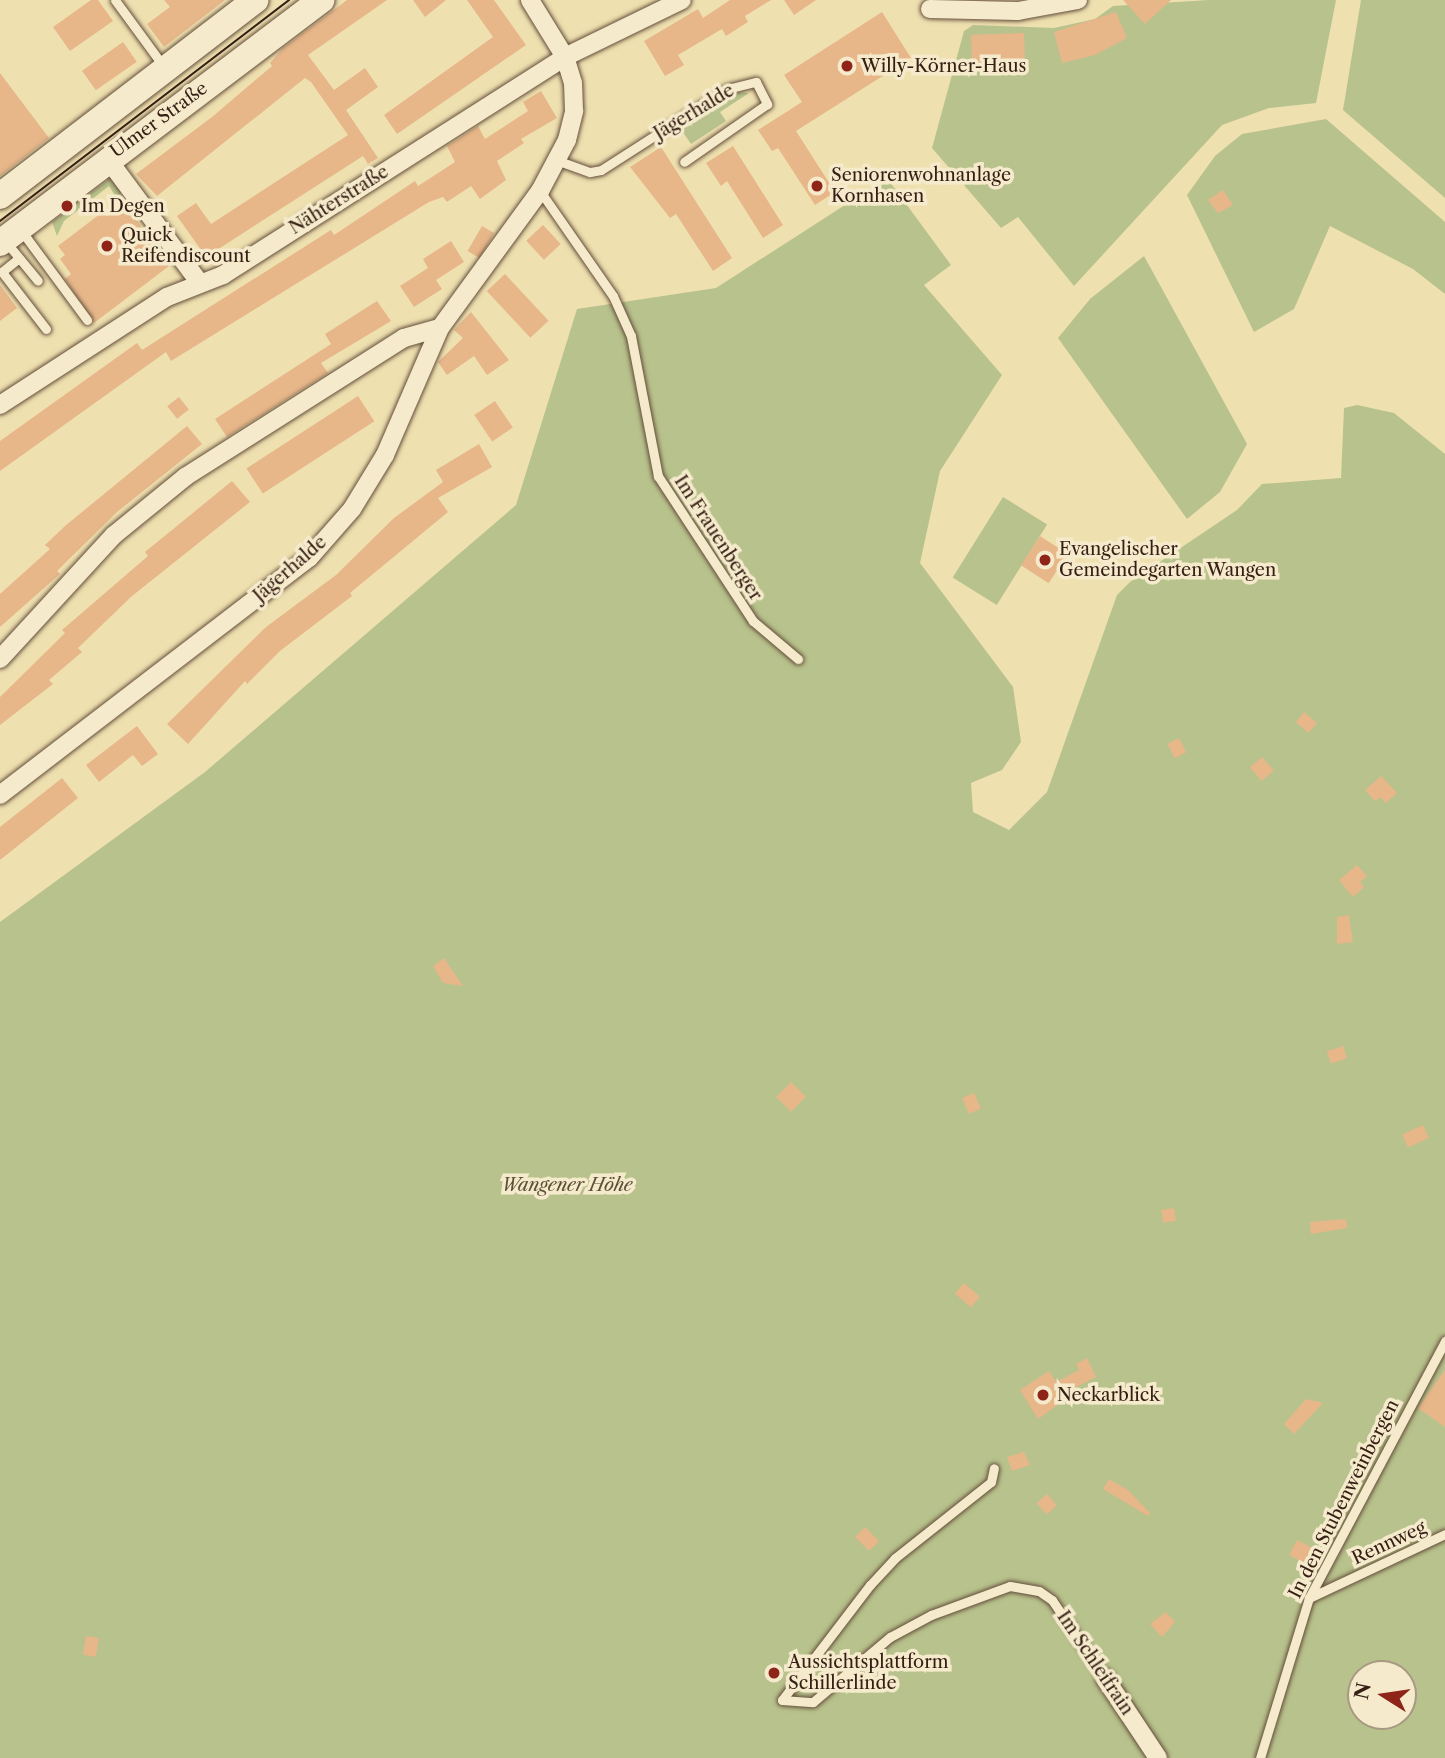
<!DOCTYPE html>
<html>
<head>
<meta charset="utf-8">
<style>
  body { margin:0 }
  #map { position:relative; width:1445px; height:1758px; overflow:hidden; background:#efe0b0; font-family:"Libre Caslon Text",serif }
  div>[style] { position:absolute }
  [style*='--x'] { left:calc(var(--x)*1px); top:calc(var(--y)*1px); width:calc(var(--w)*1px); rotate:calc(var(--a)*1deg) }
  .green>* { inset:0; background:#b8c28c; transform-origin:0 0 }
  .building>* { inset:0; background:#e7b78a; transform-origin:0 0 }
  .roads { filter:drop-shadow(0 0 2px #644e3b) drop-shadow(0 0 2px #644e3b) }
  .lane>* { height:9px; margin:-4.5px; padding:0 4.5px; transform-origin:4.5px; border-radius:4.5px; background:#f5ebcc }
  .street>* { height:18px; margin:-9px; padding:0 9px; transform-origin:9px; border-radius:9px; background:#f5ebcc }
  .secondary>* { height:26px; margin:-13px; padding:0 13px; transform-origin:13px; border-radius:13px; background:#f5ebcc }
  .tram>* { height:2px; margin:-1px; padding:0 1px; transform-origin:1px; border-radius:1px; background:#351e14 }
  .dots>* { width:19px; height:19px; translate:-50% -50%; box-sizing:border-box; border:4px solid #f5ebcc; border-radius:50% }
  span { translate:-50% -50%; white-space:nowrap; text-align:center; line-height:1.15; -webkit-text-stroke:7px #f5ebcc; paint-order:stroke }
  .poi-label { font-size:18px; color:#351e14 }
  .left { translate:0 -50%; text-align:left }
  .street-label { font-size:18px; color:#351e14 }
  .park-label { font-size:18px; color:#5c4f38; font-style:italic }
  .north { position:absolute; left:1347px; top:1660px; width:70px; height:70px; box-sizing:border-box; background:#f5ebcc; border:2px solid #a89982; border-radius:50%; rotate:282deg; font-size:19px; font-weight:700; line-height:28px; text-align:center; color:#351e14 }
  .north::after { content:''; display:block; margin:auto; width:24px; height:32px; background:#8f2418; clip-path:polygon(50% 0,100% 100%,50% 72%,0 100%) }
</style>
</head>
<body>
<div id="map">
  <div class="green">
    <div style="clip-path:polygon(1209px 0,1336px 0,1316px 103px,1269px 108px,1222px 125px,1074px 286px,1018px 217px,1001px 228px,932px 148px,964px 31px,973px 25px,1054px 28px,1095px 19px,1113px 6px)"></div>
    <div style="clip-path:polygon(1361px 0,1445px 0,1445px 198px,1343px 110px)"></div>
    <div style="clip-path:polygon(734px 92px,749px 93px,720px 112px,726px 121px,691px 144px,680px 128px)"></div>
    <div style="clip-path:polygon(1326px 119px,1445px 222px,1445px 294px,1413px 269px,1330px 226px,1294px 309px,1254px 332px,1187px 195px,1215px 156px,1242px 134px)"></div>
    <div style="clip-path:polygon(112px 177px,122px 192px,116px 197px,109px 186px,64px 221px,57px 236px,52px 222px)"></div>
    <div style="clip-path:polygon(evenodd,887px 178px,951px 265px,924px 285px,1002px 375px,940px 471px,920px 563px,1013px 687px,1021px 742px,1002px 770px,971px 783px,973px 812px,1009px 830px,1047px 792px,1117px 595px,1130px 582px,1237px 510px,1262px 484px,1341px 478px,1344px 408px,1357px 405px,1394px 413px,1445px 454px,1445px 1758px,0 1758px,0 922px,205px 772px,516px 505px,577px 309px,716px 288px,887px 178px,1361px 1674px,1403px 1674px,1403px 1716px,1361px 1716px,1361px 1674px)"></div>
    <div style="clip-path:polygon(1144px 256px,1247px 444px,1220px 492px,1187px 519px,1058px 338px,1090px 299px)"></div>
    <div style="left:1003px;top:497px;width:52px;height:95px;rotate:32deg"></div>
  </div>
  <div class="building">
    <div style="clip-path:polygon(91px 0,98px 0,113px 21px,70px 51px,53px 27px)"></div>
    <div style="clip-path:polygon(164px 0,225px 0,164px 47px,147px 24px,170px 7px)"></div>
    <div style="clip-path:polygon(347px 0,387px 0,308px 55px,334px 90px,365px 68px,378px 87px,346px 110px,378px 158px,368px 164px,363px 156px,206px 257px,177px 216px,196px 203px,211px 224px,348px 135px,311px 82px,305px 78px,157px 196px,136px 174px,212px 117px,272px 66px,270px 63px,283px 48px)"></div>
    <div style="clip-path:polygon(413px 0,446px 0,425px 17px)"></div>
    <div style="clip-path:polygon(467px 0,494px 0,526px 45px,397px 134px,384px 115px,493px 37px)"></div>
    <div style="clip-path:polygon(730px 0,771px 0,745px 16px,748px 22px,726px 36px,722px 29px,678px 55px,684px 65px,665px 76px,644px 41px,698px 9px,703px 18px)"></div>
    <div style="clip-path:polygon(784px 0,816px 0,794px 15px)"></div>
    <div style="clip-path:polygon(1123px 0,1171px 0,1145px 24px)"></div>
    <div style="clip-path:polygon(882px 12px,911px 58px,796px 131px,835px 192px,815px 205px,778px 148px,772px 151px,758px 130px,802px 102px,784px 75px)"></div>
    <div style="clip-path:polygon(1116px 12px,1127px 38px,1095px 55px,1062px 63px,1054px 32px)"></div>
    <div style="left:1024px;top:33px;width:29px;height:53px;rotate:88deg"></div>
    <div style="left:123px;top:42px;width:24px;height:50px;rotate:55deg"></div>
    <div style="clip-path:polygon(0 73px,49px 138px,0 176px)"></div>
    <div style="clip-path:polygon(541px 91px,557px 118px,521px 139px,524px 143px,497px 161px,506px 180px,480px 199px,471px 186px,447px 202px,443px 197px,429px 202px,171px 361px,166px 352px,0 471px,0 441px,137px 343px,142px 350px,331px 230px,334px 235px,415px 181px,418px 186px,455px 162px,447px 146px,478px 126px,485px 139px,528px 111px,523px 102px)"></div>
    <div style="clip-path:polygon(733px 146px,783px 225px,763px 238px,727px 181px,721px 186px,706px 163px)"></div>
    <div style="clip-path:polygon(661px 147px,732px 258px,713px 271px,676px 214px,670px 218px,630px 167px)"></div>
    <div style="clip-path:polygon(1223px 190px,1233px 205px,1218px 213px,1208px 200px)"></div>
    <div style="clip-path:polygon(121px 198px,169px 266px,94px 323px,65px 279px,71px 274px,60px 259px,65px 255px,58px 246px)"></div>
    <div style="left:543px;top:225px;width:26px;height:23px;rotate:47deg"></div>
    <div style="left:482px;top:226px;width:14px;height:29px;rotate:30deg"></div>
    <div style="clip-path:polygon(451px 241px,464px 262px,436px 280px,442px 289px,414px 307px,400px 286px,428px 268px,423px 259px)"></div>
    <div style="left:505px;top:274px;width:64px;height:25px;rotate:47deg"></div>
    <div style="clip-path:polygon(0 285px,17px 308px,0 321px)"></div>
    <div style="clip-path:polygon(377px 301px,391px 321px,321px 363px,328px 373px,227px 437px,215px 419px,331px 344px,325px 334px)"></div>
    <div style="clip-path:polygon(471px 312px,509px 360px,487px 375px,474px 356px,447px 375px,438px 362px,463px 338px,454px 330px)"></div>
    <div style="left:358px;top:396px;width:30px;height:133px;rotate:57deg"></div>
    <div style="left:179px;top:397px;width:16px;height:15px;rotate:52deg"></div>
    <div style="left:495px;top:401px;width:32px;height:25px;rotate:56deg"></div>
    <div style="clip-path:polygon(187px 426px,202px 444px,117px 512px,57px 571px,60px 574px,0 627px,0 594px,50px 549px,45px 545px,65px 526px)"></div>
    <div style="clip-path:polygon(479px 444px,492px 467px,438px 498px,448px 512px,350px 593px,352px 596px,280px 651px,247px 684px,245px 681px,188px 744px,167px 724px,266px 627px,336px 575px,394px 518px,443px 482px,436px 470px)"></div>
    <div style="clip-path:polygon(232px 481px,250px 502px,132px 596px,78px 648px,82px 652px,49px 680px,53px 684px,0 725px,0 697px,65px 633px,62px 630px,148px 556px,145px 552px)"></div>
    <div style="left:1040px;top:536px;width:33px;height:35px;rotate:33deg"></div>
    <div style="left:1304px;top:712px;width:17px;height:13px;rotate:40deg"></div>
    <div style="clip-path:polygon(137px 726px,158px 754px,142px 766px,133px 755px,99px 782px,86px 765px)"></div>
    <div style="left:1179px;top:738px;width:16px;height:13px;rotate:63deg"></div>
    <div style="left:1262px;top:757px;width:18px;height:16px;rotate:49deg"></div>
    <div style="clip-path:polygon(1381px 776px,1397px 793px,1386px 803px,1380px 797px,1375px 801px,1365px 790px)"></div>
    <div style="clip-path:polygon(62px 778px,78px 798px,0 860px,0 827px)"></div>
    <div style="clip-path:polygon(1357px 865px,1367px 876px,1360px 882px,1364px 887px,1353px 897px,1339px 880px)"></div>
    <div style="clip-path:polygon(1349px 915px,1353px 942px,1337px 944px,1337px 917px)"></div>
    <div style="clip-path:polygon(444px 958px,463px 986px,443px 983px,433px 966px)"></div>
    <div style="left:1343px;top:1046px;width:13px;height:17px;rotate:72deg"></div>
    <div style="left:791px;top:1082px;width:21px;height:21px;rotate:45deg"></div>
    <div style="left:974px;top:1093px;width:17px;height:13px;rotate:66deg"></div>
    <div style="left:1423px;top:1125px;width:14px;height:23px;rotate:65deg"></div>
    <div style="left:1174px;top:1208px;width:13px;height:13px;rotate:81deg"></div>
    <div style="clip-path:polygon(1346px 1219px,1347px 1228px,1311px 1234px,1310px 1222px)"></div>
    <div style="left:964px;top:1283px;width:21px;height:14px;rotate:41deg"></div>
    <div style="clip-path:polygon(1087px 1358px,1096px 1377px,1063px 1394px,1066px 1399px,1038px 1419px,1020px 1390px,1049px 1371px,1056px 1382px,1079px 1370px,1076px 1364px)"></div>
    <div style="clip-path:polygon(1445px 1370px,1445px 1427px,1418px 1408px)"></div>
    <div style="clip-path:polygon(1306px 1399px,1323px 1403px,1294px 1434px,1284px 1424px)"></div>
    <div style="clip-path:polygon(1024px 1452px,1030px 1465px,1012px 1471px,1007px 1457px)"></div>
    <div style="clip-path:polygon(1109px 1479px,1128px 1490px,1150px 1513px,1148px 1516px,1103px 1489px)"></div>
    <div style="left:1047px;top:1494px;width:15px;height:14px;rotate:48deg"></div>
    <div style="left:865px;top:1527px;width:20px;height:14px;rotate:45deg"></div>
    <div style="left:1297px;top:1540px;width:17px;height:17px;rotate:28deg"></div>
    <div style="clip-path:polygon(1166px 1612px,1175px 1622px,1162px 1637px,1150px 1624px)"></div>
    <div style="left:86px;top:1636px;width:13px;height:19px;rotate:9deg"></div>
  </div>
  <div class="roads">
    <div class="lane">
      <div style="--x:115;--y:0;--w:83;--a:53.8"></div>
      <div style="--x:559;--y:161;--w:33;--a:20"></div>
      <div style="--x:590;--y:172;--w:11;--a:-10"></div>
      <div style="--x:601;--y:170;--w:150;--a:-32.7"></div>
      <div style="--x:727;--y:89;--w:30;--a:-14"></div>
      <div style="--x:756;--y:82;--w:25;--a:63"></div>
      <div style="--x:767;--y:104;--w:101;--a:145.1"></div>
      <div style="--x:540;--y:191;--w:128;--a:55.2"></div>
      <div style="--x:613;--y:296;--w:44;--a:65.8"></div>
      <div style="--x:631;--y:336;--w:143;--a:79.1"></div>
      <div style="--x:658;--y:476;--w:173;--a:56.8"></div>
      <div style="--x:753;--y:621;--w:59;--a:40.2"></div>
      <div style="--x:20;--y:229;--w:113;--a:53.6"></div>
      <div style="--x:6;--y:242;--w:50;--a:50.6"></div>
      <div style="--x:19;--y:258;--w:22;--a:141"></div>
      <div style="--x:2;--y:272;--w:72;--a:52.3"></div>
      <div style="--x:1309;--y:1598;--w:150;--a:-25.2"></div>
      <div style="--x:782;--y:1700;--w:31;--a:4"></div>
      <div style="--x:813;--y:1702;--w:101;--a:-40.2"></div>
      <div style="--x:890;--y:1637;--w:47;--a:-28.2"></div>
      <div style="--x:931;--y:1615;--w:84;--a:-20.2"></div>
      <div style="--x:1010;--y:1586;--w:29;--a:10"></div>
      <div style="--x:1039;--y:1591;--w:16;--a:35"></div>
      <div style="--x:1052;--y:1600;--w:94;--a:55.8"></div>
      <div style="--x:782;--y:1700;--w:145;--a:-52.6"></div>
      <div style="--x:870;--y:1585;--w:37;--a:-47"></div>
      <div style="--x:895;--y:1558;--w:122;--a:-38.4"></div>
      <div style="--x:991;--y:1482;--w:14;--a:-78"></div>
      <div style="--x:1260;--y:1758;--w:167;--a:-73"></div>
      <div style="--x:1309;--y:1598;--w:291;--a:-62.1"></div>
    </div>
    <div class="street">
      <div style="--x:930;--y:9;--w:88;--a:1.3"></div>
      <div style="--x:1018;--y:11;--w:61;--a:-10.4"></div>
      <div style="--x:107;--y:158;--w:154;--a:53.4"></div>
      <div style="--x:0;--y:405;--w:199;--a:-32.9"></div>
      <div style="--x:167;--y:297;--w:60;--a:-21.4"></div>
      <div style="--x:223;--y:275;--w:406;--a:-32.5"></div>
      <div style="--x:565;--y:57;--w:130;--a:-26"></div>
      <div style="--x:0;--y:659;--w:168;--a:-47.4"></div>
      <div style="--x:114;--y:535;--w:92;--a:-39.2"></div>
      <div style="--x:185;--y:477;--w:259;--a:-32.4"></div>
      <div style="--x:404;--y:338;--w:37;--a:-16"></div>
      <div style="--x:0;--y:795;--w:389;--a:-37.5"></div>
      <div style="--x:309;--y:558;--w:65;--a:-48.7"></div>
      <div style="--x:352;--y:509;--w:63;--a:-58.6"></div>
      <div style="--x:385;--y:455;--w:138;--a:-66.6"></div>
      <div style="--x:440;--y:328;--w:170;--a:-53.9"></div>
      <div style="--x:540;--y:191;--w:58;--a:-62.1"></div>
      <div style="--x:567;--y:140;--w:30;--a:-76"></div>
      <div style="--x:574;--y:111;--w:28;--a:-92"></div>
      <div style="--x:573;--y:83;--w:27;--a:-107"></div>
      <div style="--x:565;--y:57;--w:67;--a:-121.6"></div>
      <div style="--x:1105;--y:1678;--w:96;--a:56.5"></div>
    </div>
    <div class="secondary">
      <div style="--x:0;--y:196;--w:322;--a:-37.5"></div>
      <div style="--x:0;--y:243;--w:403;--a:-37.1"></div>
    </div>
  </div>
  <div class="tram">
    <div style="--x:0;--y:221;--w:364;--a:-37.4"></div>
  </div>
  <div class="dots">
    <div style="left:847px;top:66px;background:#8f2418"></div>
    <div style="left:817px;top:186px;background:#8f2418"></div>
    <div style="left:67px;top:206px;background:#8f2418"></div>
    <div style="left:107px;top:246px;background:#8f2418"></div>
    <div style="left:1045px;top:560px;background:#8f2418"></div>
    <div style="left:1043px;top:1395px;background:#8f2418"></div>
    <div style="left:774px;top:1673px;background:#8f2418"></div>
  </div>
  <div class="poi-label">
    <span class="left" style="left:861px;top:66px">Willy-Körner-Haus</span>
    <span class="left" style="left:831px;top:186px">Seniorenwohnanlage<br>Kornhasen</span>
    <span class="left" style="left:81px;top:206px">Im Degen</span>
    <span class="left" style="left:121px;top:246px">Quick<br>Reifendiscount</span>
    <span class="left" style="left:1059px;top:560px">Evangelischer<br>Gemeindegarten Wangen</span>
    <span class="left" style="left:1057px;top:1395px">Neckarblick</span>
    <span class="left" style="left:788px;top:1673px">Aussichtsplattform<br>Schillerlinde</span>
  </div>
  <div class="street-label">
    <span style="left:694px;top:112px;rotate:-31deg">Jägerhalde</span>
    <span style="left:159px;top:120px;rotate:-36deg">Ulmer Straße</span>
    <span style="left:339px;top:200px;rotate:-32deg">Nähterstraße</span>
    <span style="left:718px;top:538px;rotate:57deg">Im Frauenberger</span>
    <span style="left:290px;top:569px;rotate:-41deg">Jägerhalde</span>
    <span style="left:1344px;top:1499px;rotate:-63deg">In den Stubenweinbergen</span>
    <span style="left:1389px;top:1543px;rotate:-25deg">Rennweg</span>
    <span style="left:1095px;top:1663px;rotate:56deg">Im Schleifrain</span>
  </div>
  <div class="park-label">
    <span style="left:567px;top:1185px">Wangener Höhe</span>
  </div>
  <div class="north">N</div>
</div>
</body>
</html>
